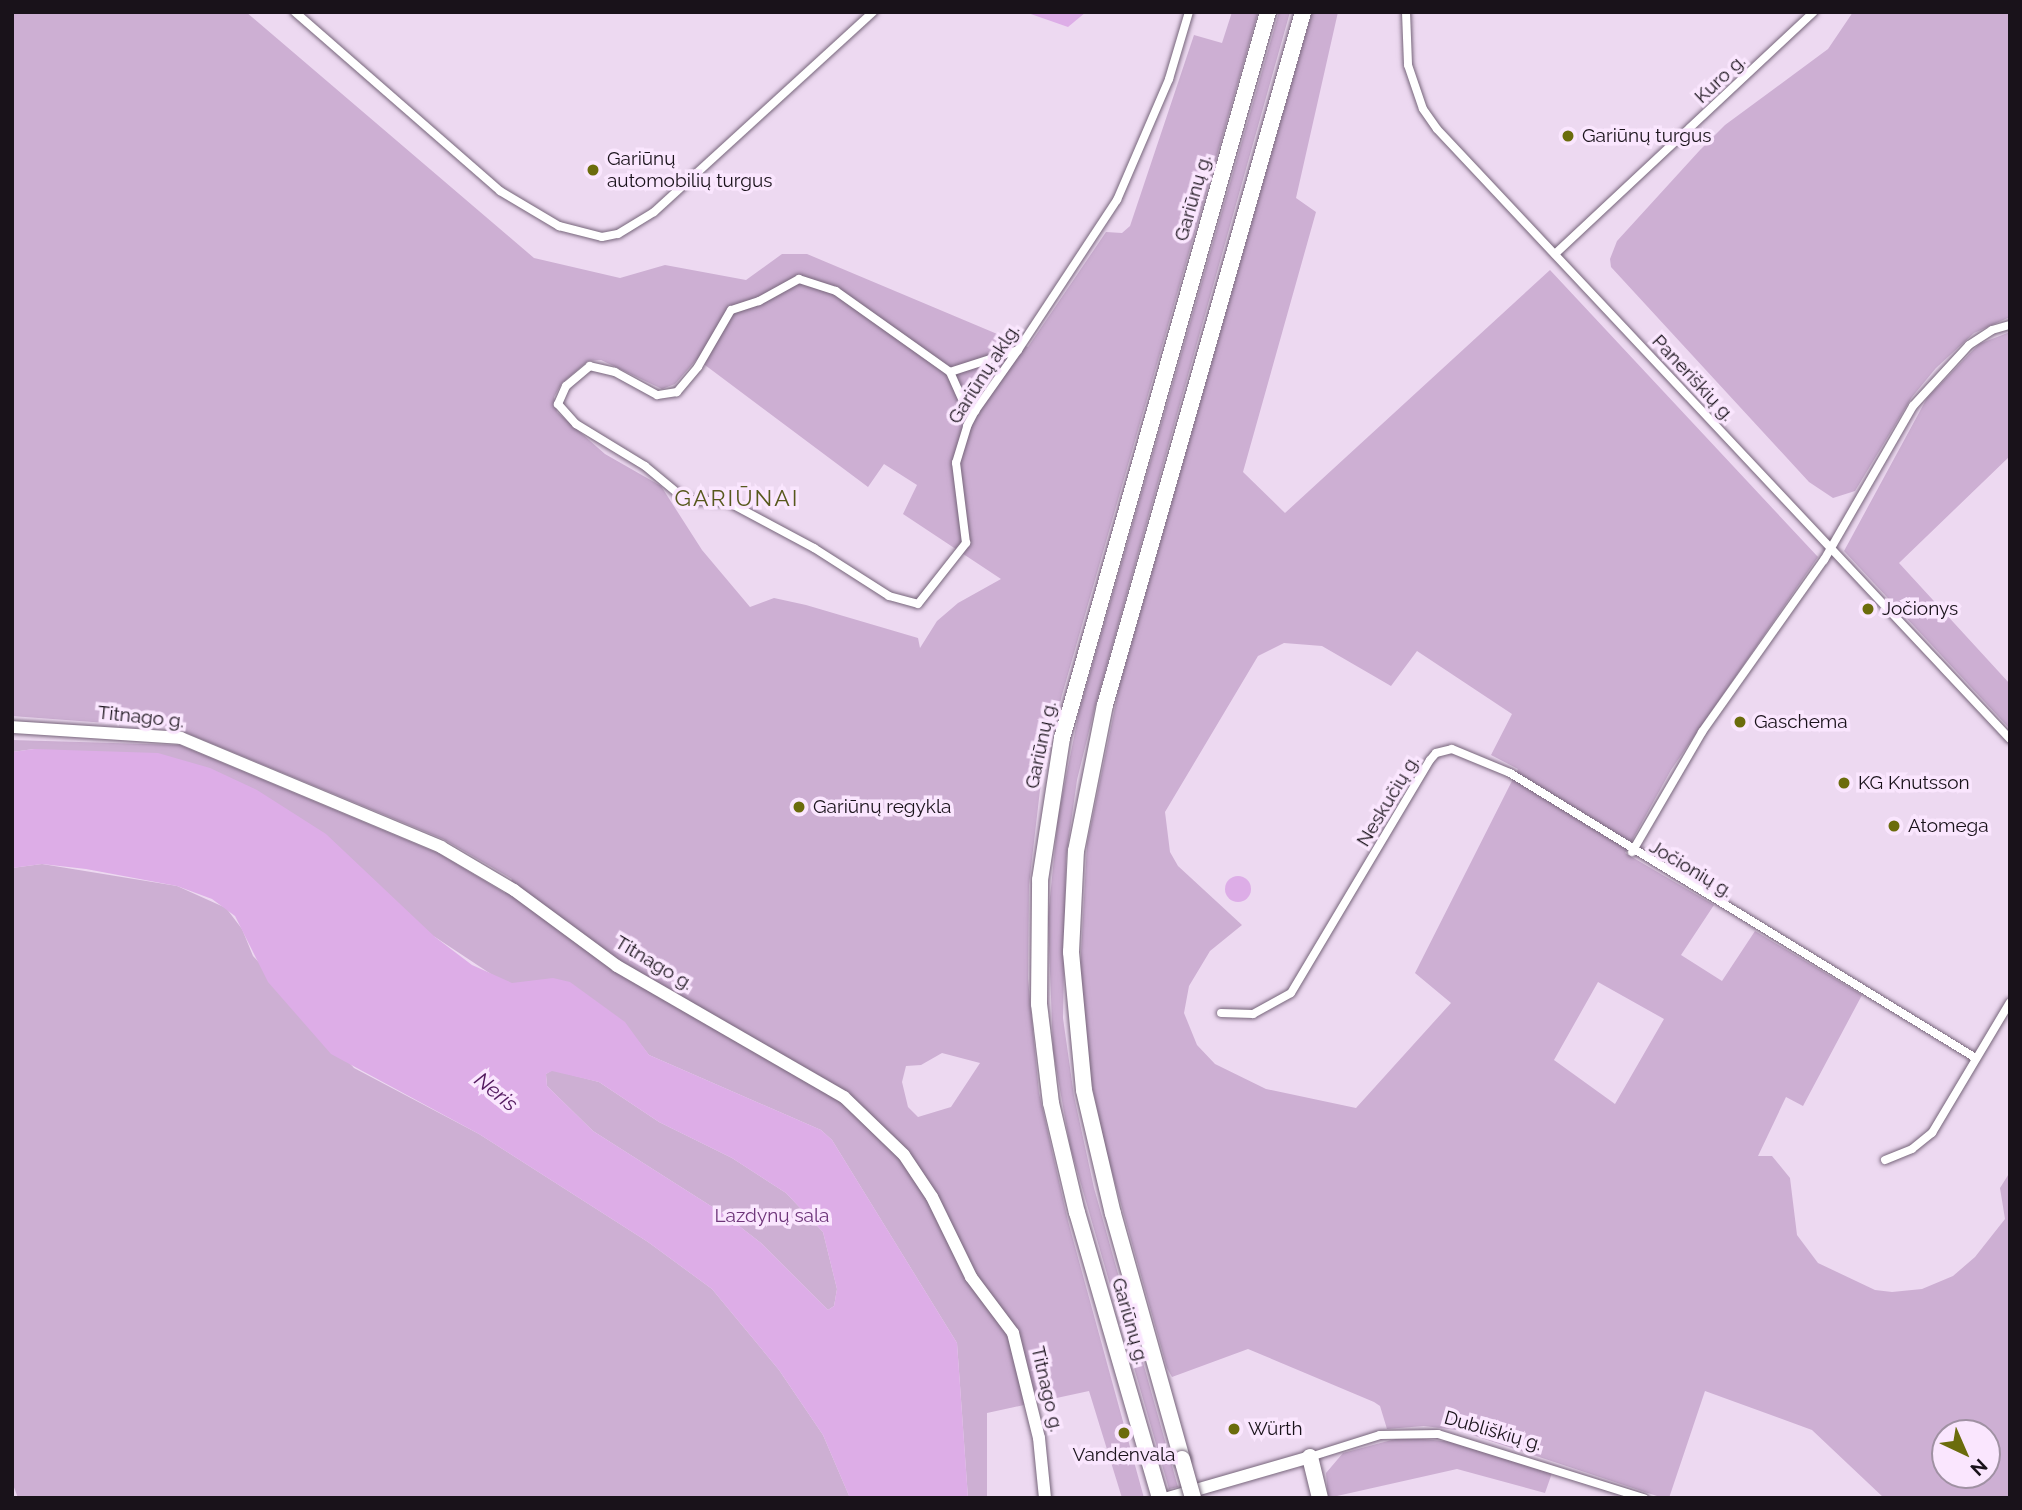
<!DOCTYPE html>
<html>
<head>
<meta charset="utf-8">
<style>
  body { margin:0 }
  #map { position:relative; width:2022px; height:1510px; overflow:hidden; background:#edd9f1; font-family:Raleway,sans-serif }
  div>[style] { position:absolute }
  [style*='--x'] { left:calc(var(--x)*1px); top:calc(var(--y)*1px); width:calc(var(--w)*1px); rotate:calc(var(--a)*1deg) }
  .green>* { inset:0; background:#cdafd3 }
  .water>* { inset:0; background:#ddade7 }
  .round { border-radius:50% }
  .roads { filter:drop-shadow(0 0 2px #76657a) drop-shadow(0 0 2px #76657a) }
  .street>* { height:8px; margin:-4px; padding:0 4px; transform-origin:4px; border-radius:4px; background:#fff }
  .secondary>* { height:12px; margin:-6px; padding:0 6px; transform-origin:6px; border-radius:6px; background:#fff }
  .highway>* { height:16px; margin:-8px; padding:0 8px; transform-origin:8px; border-radius:8px; background:#fff }
  .bridges { filter:drop-shadow(0 0 2px #76657a) drop-shadow(0 0 2px #76657a) }
  .highway-bridge>* { height:16px; margin:-8px; padding:0 8px; transform-origin:8px; border-radius:8px; background:#fff }
  .dots>* { width:19px; height:19px; translate:-50% -50%; box-sizing:border-box; border:4px solid #fae6fe; border-radius:50% }
  span { translate:-50% -50%; white-space:nowrap; text-align:center; line-height:1.15; -webkit-text-stroke:7px #fae6fe; paint-order:stroke }
  .street-label { font-size:19px; color:#19121a }
  .poi-label { font-size:19px; color:#19121a }
  .left { translate:0 -50%; text-align:left }
  .park-label { font-size:19px; color:#6d3479 }
  .water-label { font-size:21px; color:#52195e; font-style:italic }
  .quarter-label { font-size:23px; color:#57581d; letter-spacing:2px }
  .frame { position:absolute; inset:0; border:14px solid #19121a; pointer-events:none }
  .north { position:absolute; left:1931px; top:1419px; width:70px; height:70px; box-sizing:border-box; background:#fae6fe; border:2px solid #a091a3; border-radius:50%; rotate:136deg; font-size:19px; font-weight:700; line-height:28px; text-align:center; color:#19121a }
  .north::after { content:''; display:block; margin:auto; width:24px; height:32px; background:#6b6c0c; clip-path:polygon(50% 0,100% 100%,50% 72%,0 100%) }
</style>
</head>
<body>
<div id="map">
  <div class="green">
    <div style="clip-path:polygon(evenodd,12px 12px,246px 12px,534px 258px,620px 278px,665px 265px,746px 280px,782px 254px,807px 254px,1028px 347px,1106px 232px,1122px 233px,1130px 226px,1194px 35px,1222px 43px,1232px 12px,1258px 12px,1062px 695px,1040px 790px,1029px 885px,1028px 979px,1039px 1093px,1068px 1221px,1144px 1498px,1122px 1498px,1089px 1391px,987px 1413px,987px 1498px,968px 1498px,957px 1343px,832px 1140px,821px 1130px,649px 1055px,635px 1037px,497px 978px,435px 937px,34px 749px,12px 752px,12px 740px,180px 745px,440px 854px,505px 893px,512px 879px,443px 839px,174px 728px,12px 716px,12px 12px,697px 359px,868px 487px,884px 464px,917px 485px,903px 514px,1001px 579px,958px 603px,937px 621px,920px 648px,918px 638px,806px 605px,774px 598px,750px 607px,702px 550px,661px 486px,605px 454px,557px 412px,554px 397px,562px 383px,588px 361px,601px 360px,662px 389px,675px 384px,697px 359px,12px 12px,942px 1053px,980px 1063px,951px 1107px,918px 1117px,908px 1107px,902px 1082px,906px 1066px,921px 1065px,942px 1053px)"></div>
    <div style="clip-path:polygon(1279px 12px,1290px 12px,1095px 707px,1077px 780px,1066px 858px,1063px 1018px,1074px 1096px,1094px 1188px,1178px 1487px,1169px 1489px,1070px 1146px,1053px 1050px,1048px 918px,1058px 817px,1079px 712px)"></div>
    <div style="clip-path:polygon(evenodd,1312px 12px,1338px 12px,1296px 198px,1316px 212px,1243px 472px,1285px 513px,1550px 270px,1818px 557px,1671px 770px,1625px 853px,1714px 905px,1681px 955px,1722px 981px,1755px 931px,1862px 995px,1803px 1106px,1786px 1097px,1758px 1156px,1772px 1156px,1790px 1178px,1797px 1235px,1818px 1263px,1875px 1290px,1892px 1292px,1922px 1289px,1953px 1276px,1975px 1257px,2005px 1219px,2000px 1188px,2010px 1172px,2010px 1498px,1884px 1498px,1812px 1430px,1705px 1391px,1669px 1498px,1663px 1498px,1457px 1430px,1424px 1426px,1387px 1429px,1380px 1406px,1374px 1402px,1248px 1349px,1172px 1377px,1167px 1368px,1106px 1151px,1090px 1076px,1080px 972px,1087px 844px,1119px 688px,1312px 12px,1284px 643px,1322px 646px,1391px 686px,1417px 651px,1512px 714px,1491px 755px,1518px 769px,1415px 973px,1451px 1003px,1356px 1108px,1266px 1089px,1215px 1064px,1197px 1045px,1184px 1013px,1189px 986px,1210px 951px,1242px 925px,1178px 866px,1170px 852px,1165px 812px,1258px 656px,1284px 643px,1312px 12px,1598px 982px,1664px 1019px,1615px 1104px,1554px 1060px,1598px 982px,1312px 12px,1945px 1433px,1987px 1433px,1987px 1475px,1945px 1475px,1945px 1433px)"></div>
    <div style="clip-path:polygon(1853px 12px,2010px 12px,2010px 317px,1974px 333px,1936px 368px,1912px 397px,1855px 491px,1833px 498px,1809px 482px,1611px 267px,1610px 259px,1617px 241px,1700px 150px,1725px 125px,1828px 49px)"></div>
    <div style="clip-path:polygon(2010px 332px,2010px 456px,1899px 563px,2010px 684px,2010px 729px,1844px 551px,1927px 398px,1979px 344px)"></div>
    <div style="clip-path:polygon(42px 864px,177px 886px,226px 908px,242px 929px,253px 956px,354px 1068px,479px 1134px,648px 1242px,712px 1289px,779px 1370px,823px 1435px,850px 1498px,18px 1498px,12px 1482px,12px 868px)"></div>
    <div style="clip-path:polygon(552px 1070px,599px 1082px,659px 1122px,732px 1158px,786px 1193px,823px 1232px,837px 1289px,834px 1306px,828px 1310px,761px 1243px,725px 1215px,593px 1131px,547px 1086px,546px 1074px)"></div>
    <div style="clip-path:polygon(1403px 1437px,1453px 1442px,1552px 1473px,1545px 1493px,1457px 1469px,1328px 1498px,1326px 1473px,1343px 1453px)"></div>
  </div>
  <div class="water">
    <div style="clip-path:polygon(1025px 12px,1086px 12px,1068px 27px)"></div>
    <div style="clip-path:polygon(evenodd,34px 749px,158px 753px,210px 768px,257px 790px,326px 834px,435px 937px,472px 965px,512px 983px,553px 978px,570px 982px,625px 1022px,649px 1055px,821px 1130px,832px 1140px,957px 1343px,968px 1498px,850px 1498px,823px 1435px,779px 1370px,712px 1289px,648px 1242px,479px 1134px,331px 1054px,268px 982px,235px 916px,212px 899px,177px 886px,86px 869px,42px 864px,12px 868px,12px 752px,34px 749px,552px 1071px,599px 1082px,659px 1122px,732px 1158px,786px 1193px,823px 1232px,837px 1289px,834px 1306px,828px 1310px,761px 1243px,725px 1215px,593px 1131px,547px 1086px,546px 1074px,552px 1071px)"></div>
    <div class="round" style="left:1225px;top:876px;width:26px;height:26px"></div>
  </div>
  <div class="roads">
    <div class="street">
      <div style="--x:295;--y:12;--w:272;--a:41.1"></div>
      <div style="--x:500;--y:191;--w:69;--a:30.7"></div>
      <div style="--x:559;--y:226;--w:44;--a:14.3"></div>
      <div style="--x:602;--y:237;--w:16;--a:-11"></div>
      <div style="--x:618;--y:234;--w:42;--a:-31.4"></div>
      <div style="--x:654;--y:212;--w:297;--a:-42.4"></div>
      <div style="--x:1406;--y:12;--w:53;--a:87.8"></div>
      <div style="--x:1408;--y:65;--w:46;--a:71.2"></div>
      <div style="--x:1423;--y:109;--w:24;--a:55"></div>
      <div style="--x:1437;--y:129;--w:837;--a:46.79"></div>
      <div style="--x:1555;--y:254;--w:354;--a:-43.1"></div>
      <div style="--x:1018;--y:350;--w:71;--a:162.1"></div>
      <div style="--x:950;--y:372;--w:140;--a:-144.6"></div>
      <div style="--x:836;--y:291;--w:39;--a:-162"></div>
      <div style="--x:799;--y:279;--w:46;--a:151.2"></div>
      <div style="--x:759;--y:301;--w:29;--a:162"></div>
      <div style="--x:731;--y:310;--w:66;--a:120.1"></div>
      <div style="--x:698;--y:367;--w:33;--a:130"></div>
      <div style="--x:677;--y:392;--w:20;--a:171"></div>
      <div style="--x:657;--y:395;--w:48;--a:-151.3"></div>
      <div style="--x:615;--y:372;--w:26;--a:-167"></div>
      <div style="--x:590;--y:366;--w:31;--a:140"></div>
      <div style="--x:566;--y:386;--w:20;--a:114"></div>
      <div style="--x:558;--y:404;--w:27;--a:48"></div>
      <div style="--x:576;--y:424;--w:81;--a:31.3"></div>
      <div style="--x:645;--y:466;--w:53;--a:39.7"></div>
      <div style="--x:686;--y:500;--w:42;--a:2.7"></div>
      <div style="--x:728;--y:502;--w:98;--a:28.1"></div>
      <div style="--x:814;--y:548;--w:89;--a:32.6"></div>
      <div style="--x:889;--y:596;--w:30;--a:15"></div>
      <div style="--x:918;--y:604;--w:78;--a:-51.8"></div>
      <div style="--x:966;--y:543;--w:81;--a:-97.1"></div>
      <div style="--x:956;--y:463;--w:39;--a:-73"></div>
      <div style="--x:967;--y:426;--w:17;--a:-62"></div>
      <div style="--x:975;--y:411;--w:75;--a:-54.8"></div>
      <div style="--x:1018;--y:350;--w:180;--a:-56.6"></div>
      <div style="--x:1117;--y:200;--w:132;--a:-66.7"></div>
      <div style="--x:1169;--y:79;--w:70;--a:-73.4"></div>
      <div style="--x:950;--y:372;--w:32;--a:66"></div>
      <div style="--x:963;--y:401;--w:16;--a:40"></div>
      <div style="--x:1632;--y:852;--w:139;--a:-59.7"></div>
      <div style="--x:1702;--y:732;--w:211;--a:-54.7"></div>
      <div style="--x:1824;--y:560;--w:178;--a:-60"></div>
      <div style="--x:1913;--y:406;--w:83;--a:-47.4"></div>
      <div style="--x:1969;--y:345;--w:27;--a:-33"></div>
      <div style="--x:1992;--y:330;--w:19;--a:-16"></div>
      <div style="--x:1221;--y:1013;--w:32;--a:2"></div>
      <div style="--x:1253;--y:1014;--w:43;--a:-28.9"></div>
      <div style="--x:1291;--y:993;--w:271;--a:-59.2"></div>
      <div style="--x:1430;--y:760;--w:9;--a:-49"></div>
      <div style="--x:1436;--y:753;--w:16;--a:-14"></div>
      <div style="--x:1452;--y:749;--w:63;--a:22.5"></div>
      <div style="--x:1510;--y:773;--w:544;--a:31.47"></div>
      <div style="--x:1885;--y:1160;--w:29;--a:-22"></div>
      <div style="--x:1912;--y:1149;--w:26;--a:-39"></div>
      <div style="--x:1932;--y:1133;--w:152;--a:-59.2"></div>
      <div style="--x:1310;--y:1457;--w:73;--a:-17.4"></div>
      <div style="--x:1380;--y:1435;--w:58;--a:-1"></div>
      <div style="--x:1438;--y:1434;--w:216;--a:17.3"></div>
    </div>
    <div class="secondary">
      <div style="--x:12;--y:727;--w:169;--a:3.7"></div>
      <div style="--x:181;--y:738;--w:282;--a:22.7"></div>
      <div style="--x:441;--y:847;--w:85;--a:30.5"></div>
      <div style="--x:514;--y:890;--w:128;--a:36.4"></div>
      <div style="--x:617;--y:966;--w:262;--a:30"></div>
      <div style="--x:844;--y:1097;--w:83;--a:44"></div>
      <div style="--x:904;--y:1155;--w:50;--a:56.3"></div>
      <div style="--x:932;--y:1197;--w:89;--a:64"></div>
      <div style="--x:971;--y:1277;--w:70;--a:53.1"></div>
      <div style="--x:1013;--y:1333;--w:108;--a:76.1"></div>
      <div style="--x:1039;--y:1438;--w:60;--a:84.3"></div>
      <div style="--x:1168;--y:1498;--w:148;--a:-16.1"></div>
    </div>
    <div class="highway">
      <div style="--x:1310;--y:1457;--w:42;--a:76.3"></div>
      <div style="--x:1182;--y:1459;--w:255;--a:-105.7"></div>
      <div style="--x:1113;--y:1214;--w:127;--a:-103.2"></div>
      <div style="--x:1084;--y:1090;--w:139;--a:-95.4"></div>
      <div style="--x:1071;--y:952;--w:101;--a:-87.2"></div>
      <div style="--x:1076;--y:851;--w:149;--a:-78.8"></div>
      <div style="--x:1105;--y:705;--w:721;--a:-74.05"></div>
      <div style="--x:1160;--y:1498;--w:297;--a:-106.2"></div>
      <div style="--x:1077;--y:1213;--w:113;--a:-103.3"></div>
      <div style="--x:1051;--y:1103;--w:100;--a:-96.9"></div>
      <div style="--x:1039;--y:1004;--w:124;--a:-89.5"></div>
      <div style="--x:1040;--y:880;--w:144;--a:-81.2"></div>
      <div style="--x:1062;--y:738;--w:755;--a:-74.16"></div>
    </div>
  </div>
  <div class="bridges">
    <div class="highway-bridge">
      <div style="--x:1182;--y:1459;--w:41;--a:74.2"></div>
    </div>
  </div>
  <div class="dots">
    <div style="left:1568px;top:136px;background:#6b6c0c"></div>
    <div style="left:593px;top:170px;background:#6b6c0c"></div>
    <div style="left:1868px;top:609px;background:#6b6c0c"></div>
    <div style="left:1740px;top:722px;background:#6b6c0c"></div>
    <div style="left:1844px;top:783px;background:#6b6c0c"></div>
    <div style="left:799px;top:807px;background:#6b6c0c"></div>
    <div style="left:1894px;top:826px;background:#6b6c0c"></div>
    <div style="left:1234px;top:1429px;background:#6b6c0c"></div>
    <div style="left:1124px;top:1433px;background:#6b6c0c"></div>
  </div>
  <div class="street-label">
    <span style="left:1720px;top:79px;rotate:-43deg">Kuro g.</span>
    <span style="left:1193px;top:198px;rotate:-74deg">Gariūnų g.</span>
    <span style="left:984px;top:374px;rotate:-57deg">Gariūnų aklg.</span>
    <span style="left:1693px;top:378px;rotate:47deg">Paneriškių g.</span>
    <span style="left:141px;top:717px;rotate:6deg">Titnago g.</span>
    <span style="left:1041px;top:745px;rotate:-78deg">Gariūnų g.</span>
    <span style="left:1388px;top:801px;rotate:-59deg">Neskučių g.</span>
    <span style="left:1691px;top:869px;rotate:31deg">Jočionių g.</span>
    <span style="left:654px;top:963px;rotate:31deg">Titnago g.</span>
    <span style="left:1130px;top:1321px;rotate:74deg">Gariūnų g.</span>
    <span style="left:1047px;top:1389px;rotate:77deg">Titnago g.</span>
    <span style="left:1493px;top:1431px;rotate:16deg">Dubliškių g.</span>
  </div>
  <div class="poi-label">
    <span class="left" style="left:1582px;top:136px">Gariūnų turgus</span>
    <span class="left" style="left:607px;top:170px">Gariūnų<br>automobilių turgus</span>
    <span class="left" style="left:1882px;top:609px">Jočionys</span>
    <span class="left" style="left:1754px;top:722px">Gaschema</span>
    <span class="left" style="left:1858px;top:783px">KG Knutsson</span>
    <span class="left" style="left:813px;top:807px">Gariūnų regykla</span>
    <span class="left" style="left:1908px;top:826px">Atomega</span>
    <span class="left" style="left:1248px;top:1429px">Würth</span>
    <span style="left:1124px;top:1455px">Vandenvala</span>
  </div>
  <div class="park-label">
    <span style="left:772px;top:1216px">Lazdynų sala</span>
  </div>
  <div class="water-label">
    <span style="left:496px;top:1092px;rotate:39deg">Neris</span>
  </div>
  <div class="quarter-label">
    <span style="left:737px;top:498px">GARIŪNAI</span>
  </div>
  <div class="frame"></div>
  <div class="north">N</div>
</div>
</body>
</html>
